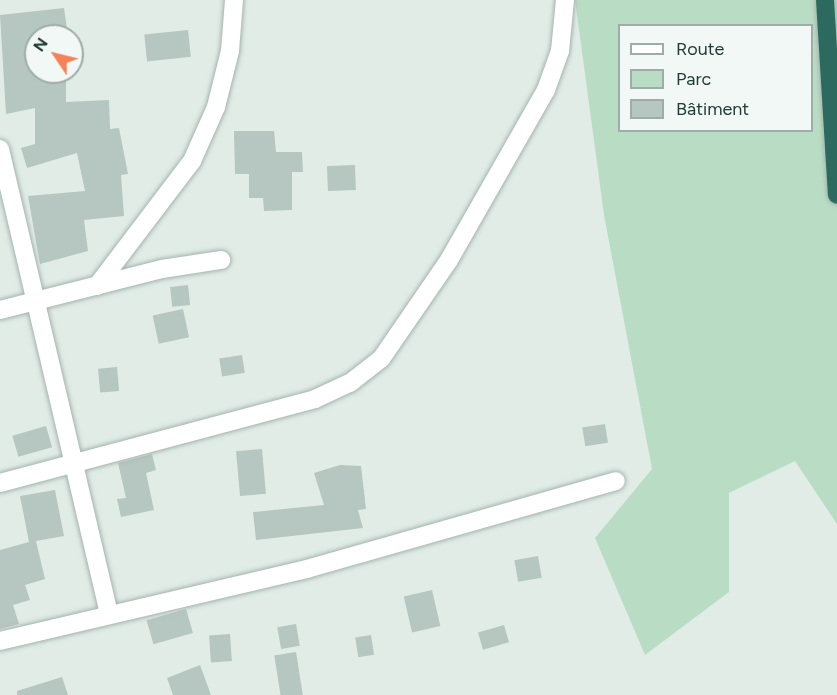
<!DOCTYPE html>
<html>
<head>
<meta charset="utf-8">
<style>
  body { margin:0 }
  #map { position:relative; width:837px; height:695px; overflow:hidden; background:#e1ece7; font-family:Figtree,sans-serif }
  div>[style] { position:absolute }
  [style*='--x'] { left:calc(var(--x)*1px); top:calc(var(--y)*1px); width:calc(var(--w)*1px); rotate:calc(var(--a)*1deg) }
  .green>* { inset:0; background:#b9ddc4 }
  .building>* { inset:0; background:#b6c6c0; transform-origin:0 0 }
  .roads { filter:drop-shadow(0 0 2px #a4b4ae) drop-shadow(0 0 2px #a4b4ae) }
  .minor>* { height:18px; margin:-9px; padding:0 9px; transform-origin:9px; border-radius:9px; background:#fff }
  .highway>* { height:18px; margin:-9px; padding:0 9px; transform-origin:9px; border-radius:9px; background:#2c695e }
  span { translate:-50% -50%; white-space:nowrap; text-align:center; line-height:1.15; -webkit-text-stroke:4.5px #f1f8f5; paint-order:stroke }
  .legend { position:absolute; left:618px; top:24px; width:195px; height:108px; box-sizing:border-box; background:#f1f8f5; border:2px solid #9eada9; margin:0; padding:8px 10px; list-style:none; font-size:18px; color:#213c36 }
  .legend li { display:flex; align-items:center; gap:12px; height:30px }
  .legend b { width:30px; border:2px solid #9eada9 }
  .north { position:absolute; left:24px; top:24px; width:60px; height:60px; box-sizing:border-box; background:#f1f8f5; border:2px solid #9eada9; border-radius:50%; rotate:305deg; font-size:16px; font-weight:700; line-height:24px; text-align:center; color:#213c36 }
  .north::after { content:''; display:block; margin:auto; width:21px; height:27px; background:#f48157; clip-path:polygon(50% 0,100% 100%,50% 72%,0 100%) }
</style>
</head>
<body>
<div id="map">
  <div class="green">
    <div style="clip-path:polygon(evenodd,575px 0,837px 0,837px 524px,795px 461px,729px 493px,729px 592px,645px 655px,595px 538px,652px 469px,604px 215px,575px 0,620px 26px,812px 26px,812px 130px,620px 130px,620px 26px)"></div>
  </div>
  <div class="building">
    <div style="clip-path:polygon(64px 8px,68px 36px,36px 36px,36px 77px,66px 78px,66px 102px,109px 100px,110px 129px,119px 128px,128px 174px,121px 175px,124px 216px,84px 220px,88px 251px,40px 264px,28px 196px,85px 191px,77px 153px,27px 168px,21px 148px,35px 144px,35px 108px,6px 114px,0 15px)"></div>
    <div style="left:188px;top:30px;width:27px;height:44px;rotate:84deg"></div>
    <div style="clip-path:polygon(234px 131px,274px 131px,276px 152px,302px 152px,303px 172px,292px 172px,292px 210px,264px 211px,263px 198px,249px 198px,249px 174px,235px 174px)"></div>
    <div style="left:355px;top:165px;width:25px;height:28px;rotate:88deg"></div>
    <div style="left:188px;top:285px;width:20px;height:18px;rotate:84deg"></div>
    <div style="left:183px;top:309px;width:29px;height:31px;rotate:78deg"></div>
    <div style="left:242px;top:355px;width:18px;height:23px;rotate:81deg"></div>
    <div style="left:117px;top:367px;width:24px;height:19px;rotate:85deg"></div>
    <div style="left:605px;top:424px;width:19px;height:23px;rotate:81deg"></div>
    <div style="left:46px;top:426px;width:22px;height:35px;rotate:74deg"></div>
    <div style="left:262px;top:449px;width:45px;height:26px;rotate:85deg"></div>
    <div style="clip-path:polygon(152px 454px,156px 470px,146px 473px,154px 510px,121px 517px,117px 499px,126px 498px,118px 463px)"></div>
    <div style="clip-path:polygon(340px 465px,361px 466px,366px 509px,358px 510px,363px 528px,256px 540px,253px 512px,324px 505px,314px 473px)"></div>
    <div style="clip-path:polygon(55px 490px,64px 536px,36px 541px,45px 579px,25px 585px,30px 600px,13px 605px,19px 624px,0 629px,0 550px,29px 542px,20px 496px)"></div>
    <div style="left:538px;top:556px;width:22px;height:24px;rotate:80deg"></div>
    <div style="left:432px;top:590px;width:37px;height:29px;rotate:77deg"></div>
    <div style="left:186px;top:609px;width:25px;height:41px;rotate:74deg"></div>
    <div style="left:296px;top:624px;width:22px;height:19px;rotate:80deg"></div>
    <div style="left:504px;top:625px;width:18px;height:27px;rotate:74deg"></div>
    <div style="left:230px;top:634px;width:27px;height:21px;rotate:86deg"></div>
    <div style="left:371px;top:635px;width:20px;height:16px;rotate:81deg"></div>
    <div style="left:296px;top:652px;width:44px;height:22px;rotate:81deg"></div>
    <div style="clip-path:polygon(200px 665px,211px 695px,173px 695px,167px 678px)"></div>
    <div style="clip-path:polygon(62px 677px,68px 695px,17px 695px,17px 691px)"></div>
  </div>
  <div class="roads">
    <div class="minor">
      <div style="--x:0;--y:149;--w:476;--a:76.8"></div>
      <div style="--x:97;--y:286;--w:157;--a:-52.8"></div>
      <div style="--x:192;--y:161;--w:59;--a:-66"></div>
      <div style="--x:216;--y:107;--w:58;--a:-76"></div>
      <div style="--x:230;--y:51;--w:51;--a:-85.5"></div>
      <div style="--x:0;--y:310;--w:167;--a:-14.2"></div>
      <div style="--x:162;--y:269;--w:60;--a:-8.7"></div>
      <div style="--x:0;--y:483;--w:326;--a:-14.9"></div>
      <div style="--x:315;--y:399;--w:38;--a:-25"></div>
      <div style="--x:350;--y:383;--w:39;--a:-38"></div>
      <div style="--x:381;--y:359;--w:120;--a:-55.5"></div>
      <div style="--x:449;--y:260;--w:196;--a:-60.3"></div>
      <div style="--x:546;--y:90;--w:41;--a:-70.3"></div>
      <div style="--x:560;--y:51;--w:51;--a:-84.4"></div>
      <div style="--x:0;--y:641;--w:315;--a:-13.2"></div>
      <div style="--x:307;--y:569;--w:321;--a:-15.9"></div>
    </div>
    <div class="highway">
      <div style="--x:825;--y:0;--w:195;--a:86.5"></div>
    </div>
  </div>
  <ul class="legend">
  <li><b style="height:8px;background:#fff"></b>Route</li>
  <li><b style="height:16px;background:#b9ddc4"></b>Parc</li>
  <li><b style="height:16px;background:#b6c6c0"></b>Bâtiment</li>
  </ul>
  <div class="north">N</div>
</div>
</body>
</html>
